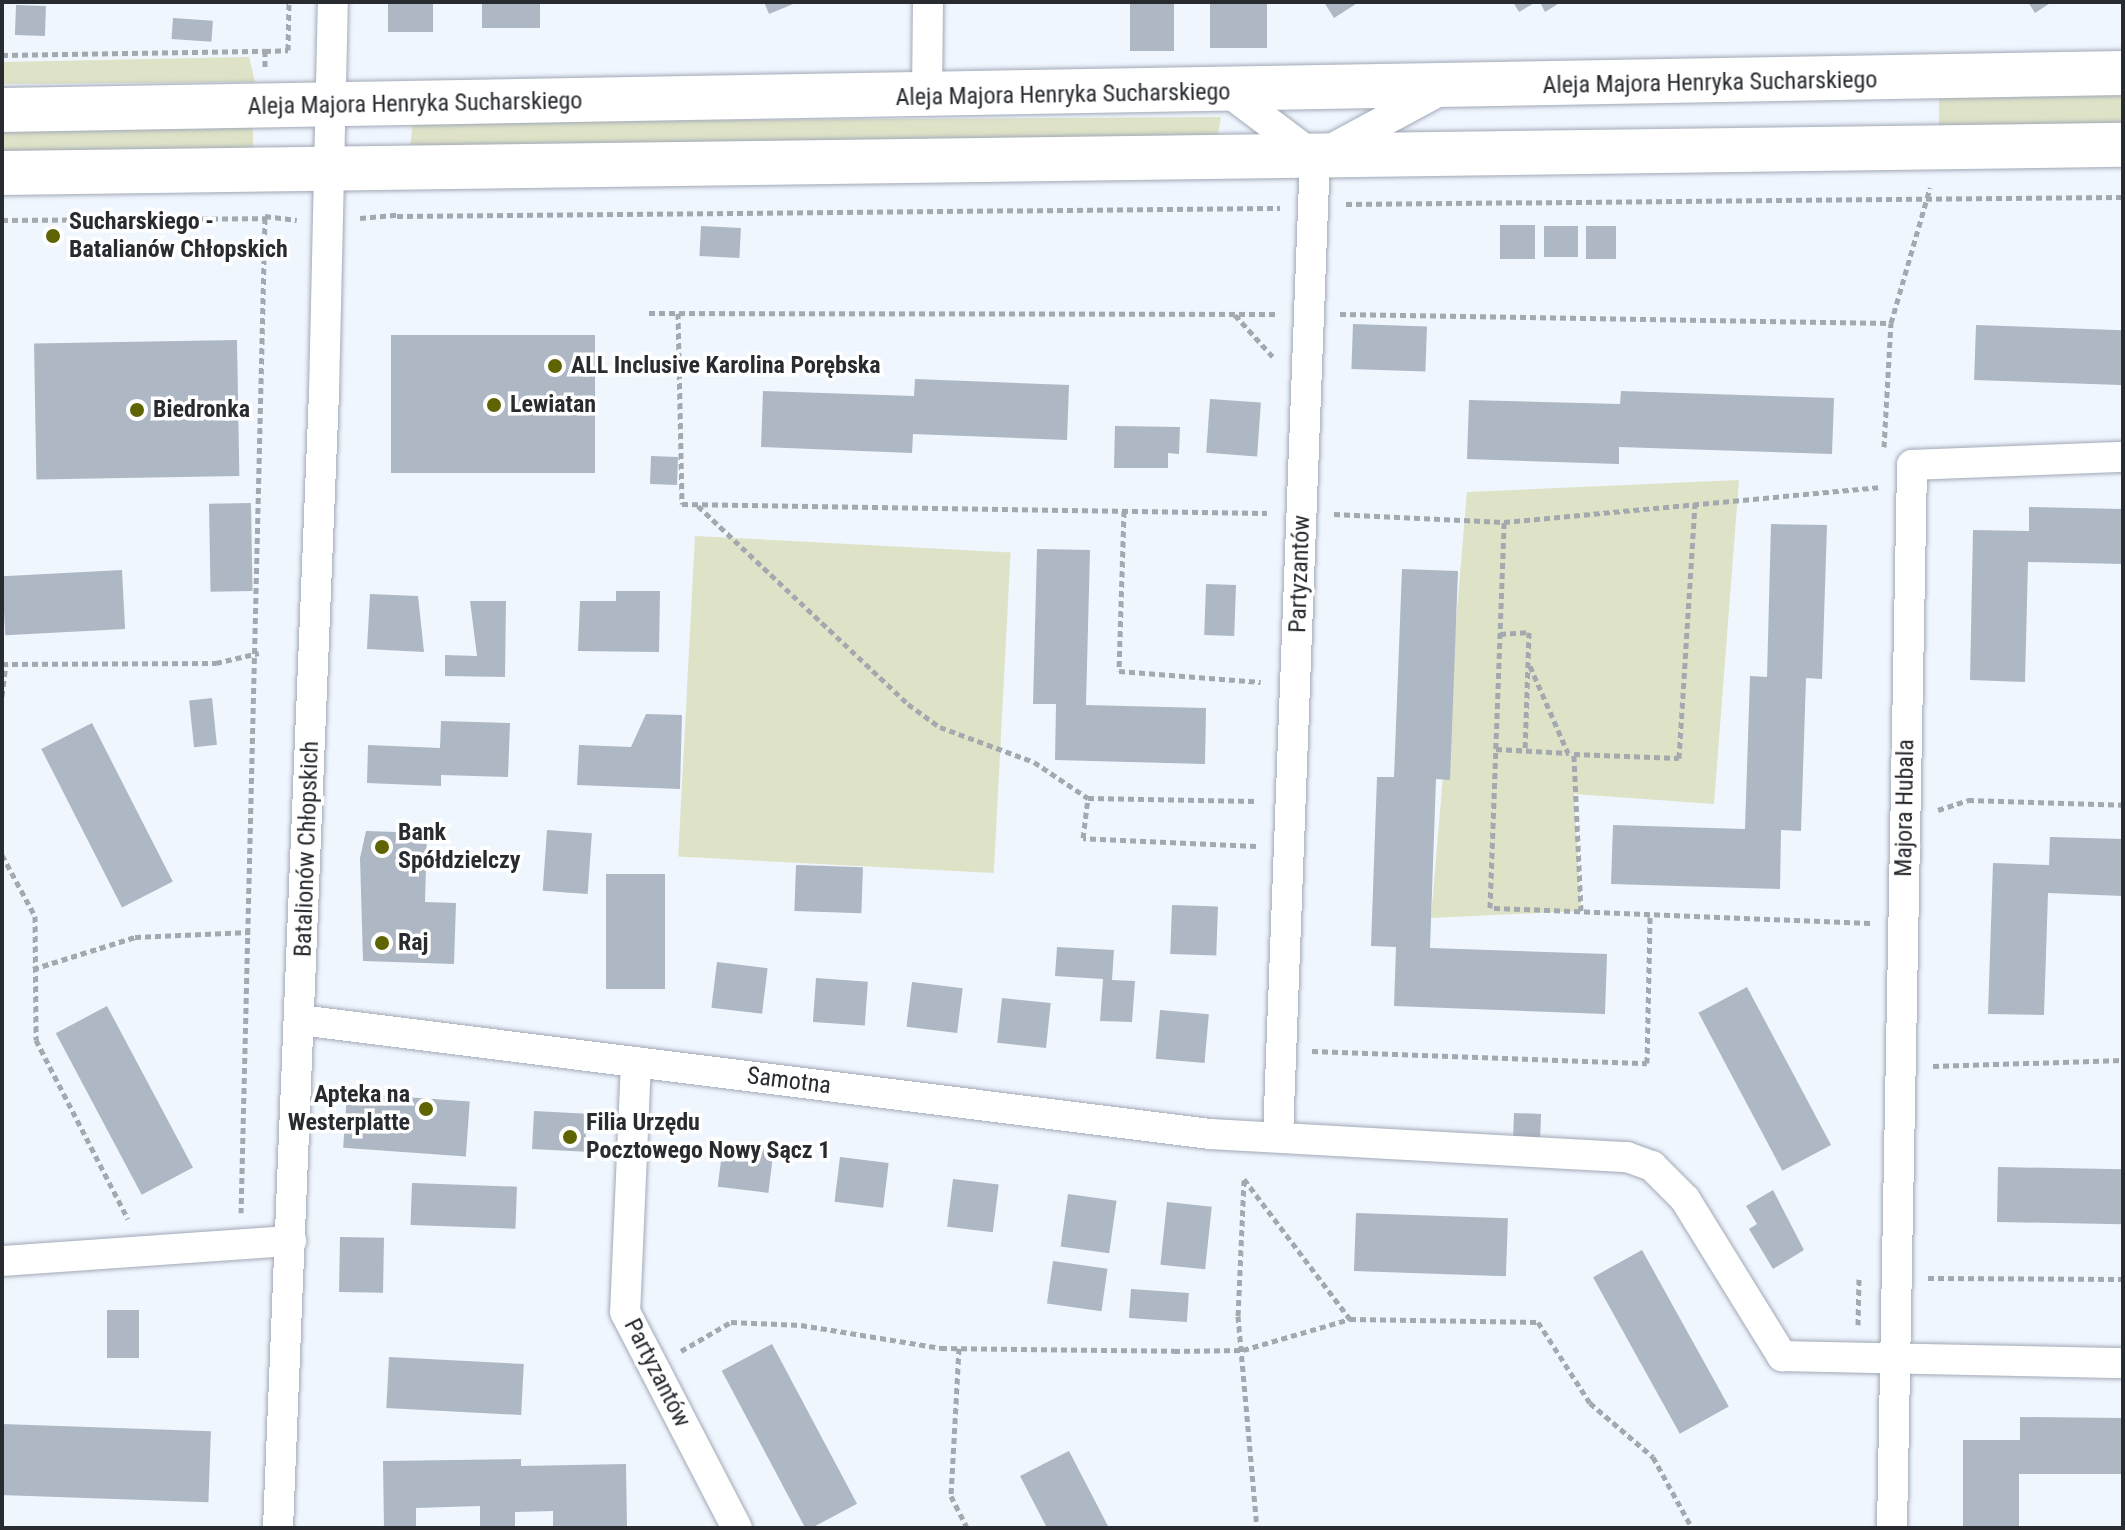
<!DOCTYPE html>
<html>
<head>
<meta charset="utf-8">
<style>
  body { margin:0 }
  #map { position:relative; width:2125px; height:1530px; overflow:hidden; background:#f0f6fe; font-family:"Roboto Condensed",sans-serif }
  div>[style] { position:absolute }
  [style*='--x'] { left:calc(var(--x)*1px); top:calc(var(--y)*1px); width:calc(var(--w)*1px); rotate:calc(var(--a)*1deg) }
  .green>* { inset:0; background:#dee2c7; transform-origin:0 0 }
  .building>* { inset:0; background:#aeb7c4; transform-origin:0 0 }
  .path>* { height:5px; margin-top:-2.5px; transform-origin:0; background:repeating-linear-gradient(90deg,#a4a9b0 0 6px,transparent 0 10px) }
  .roads { filter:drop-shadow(0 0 2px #a1a9b6) drop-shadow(0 0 2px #a1a9b6) }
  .street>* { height:30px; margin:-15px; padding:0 15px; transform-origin:15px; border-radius:15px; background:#fff }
  .secondary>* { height:44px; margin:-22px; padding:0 22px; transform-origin:22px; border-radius:22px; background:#fff }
  .dots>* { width:22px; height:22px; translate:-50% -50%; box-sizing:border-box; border:4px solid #fff; border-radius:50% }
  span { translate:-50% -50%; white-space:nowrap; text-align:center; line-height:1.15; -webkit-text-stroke:7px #fff; paint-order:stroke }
  .street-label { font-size:24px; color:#282b30 }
  .poi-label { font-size:24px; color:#282b30; font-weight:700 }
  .left { translate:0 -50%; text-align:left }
  .right { translate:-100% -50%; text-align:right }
  .frame { position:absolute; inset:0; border:4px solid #282b30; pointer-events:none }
</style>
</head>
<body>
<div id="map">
  <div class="green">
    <div style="clip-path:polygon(249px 57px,255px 82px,2px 84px,2px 62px)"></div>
    <div style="left:2123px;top:94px;width:32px;height:184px;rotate:90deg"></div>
    <div style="clip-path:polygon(1221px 117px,1217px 139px,410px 148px,413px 122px)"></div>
    <div style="left:2px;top:127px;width:251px;height:24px"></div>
    <div style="clip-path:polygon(1739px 480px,1714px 804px,1574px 794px,1581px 911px,1431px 918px,1467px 492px)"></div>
    <div style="left:695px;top:536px;width:316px;height:321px;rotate:3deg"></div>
  </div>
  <div class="building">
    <div style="left:388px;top:2px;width:45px;height:30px"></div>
    <div style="left:482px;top:2px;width:58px;height:26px"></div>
    <div style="clip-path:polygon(764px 2px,798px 2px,769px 14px)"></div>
    <div style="left:1130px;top:2px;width:44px;height:49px"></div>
    <div style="left:1210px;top:2px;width:57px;height:46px"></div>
    <div style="clip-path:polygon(1324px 2px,1359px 2px,1334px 18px)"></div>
    <div style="clip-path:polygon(1513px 2px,1536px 2px,1519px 12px)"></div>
    <div style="clip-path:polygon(1540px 2px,1561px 2px,1545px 12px)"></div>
    <div style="clip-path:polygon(2028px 2px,2052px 2px,2035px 13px)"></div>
    <div style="left:16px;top:5px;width:30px;height:30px;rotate:2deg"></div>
    <div style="left:173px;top:18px;width:40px;height:21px;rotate:4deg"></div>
    <div style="left:1535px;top:225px;width:34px;height:35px;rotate:90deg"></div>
    <div style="left:701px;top:226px;width:40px;height:30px;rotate:3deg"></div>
    <div style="left:1544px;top:226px;width:34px;height:31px"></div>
    <div style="left:1586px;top:226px;width:30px;height:33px"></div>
    <div style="left:1353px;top:324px;width:74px;height:45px;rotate:2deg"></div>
    <div style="left:1976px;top:325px;width:147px;height:55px;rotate:2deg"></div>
    <div style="left:595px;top:335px;width:138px;height:204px;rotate:90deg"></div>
    <div style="left:237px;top:340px;width:136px;height:203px;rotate:89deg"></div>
    <div style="clip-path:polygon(915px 379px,1069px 385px,1067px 440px,913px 434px,912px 453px,761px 447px,763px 391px,914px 396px)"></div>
    <div style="clip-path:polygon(1621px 391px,1834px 398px,1832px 454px,1619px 447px,1619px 464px,1467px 459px,1469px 400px,1620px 404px)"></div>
    <div style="left:1210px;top:399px;width:51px;height:54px;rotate:4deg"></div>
    <div style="clip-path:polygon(1115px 426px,1180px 427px,1179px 454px,1168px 453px,1168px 468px,1114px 468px)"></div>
    <div style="left:678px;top:457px;width:28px;height:27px;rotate:92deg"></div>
    <div style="left:251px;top:503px;width:88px;height:42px;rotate:89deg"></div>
    <div style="clip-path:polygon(2029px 507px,2123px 509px,2123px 564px,2028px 562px,2025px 682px,1970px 680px,1973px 530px,2029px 531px)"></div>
    <div style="clip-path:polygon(1771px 524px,1827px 525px,1822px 679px,1806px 678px,1801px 831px,1781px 830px,1780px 889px,1611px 884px,1613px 825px,1745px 829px,1750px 676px,1767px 677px)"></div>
    <div style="clip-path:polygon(1037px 549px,1090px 550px,1086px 705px,1206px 708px,1205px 764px,1055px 760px,1056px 704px,1033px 704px)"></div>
    <div style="clip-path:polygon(1402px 569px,1458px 571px,1450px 780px,1436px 779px,1430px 948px,1607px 954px,1605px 1014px,1394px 1006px,1396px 947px,1371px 946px,1377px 777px,1394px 777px)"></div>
    <div style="left:122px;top:570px;width:59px;height:120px;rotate:87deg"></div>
    <div style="left:1206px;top:584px;width:30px;height:51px;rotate:2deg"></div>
    <div style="clip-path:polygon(616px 591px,660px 591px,659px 652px,578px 651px,580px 601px,616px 601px)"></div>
    <div style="clip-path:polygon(370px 594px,418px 596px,424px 652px,367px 649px)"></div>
    <div style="clip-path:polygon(470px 601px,506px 601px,505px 677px,445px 676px,445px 655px,477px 656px)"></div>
    <div style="left:212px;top:698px;width:47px;height:23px;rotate:84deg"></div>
    <div style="clip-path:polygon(646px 714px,682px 715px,680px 789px,577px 785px,579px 745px,631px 747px)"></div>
    <div style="clip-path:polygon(441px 721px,510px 723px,508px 777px,441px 775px,441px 786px,367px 783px,368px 745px,440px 748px)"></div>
    <div style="left:92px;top:723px;width:178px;height:57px;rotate:63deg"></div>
    <div style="left:547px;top:830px;width:45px;height:61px;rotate:4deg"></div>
    <div style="clip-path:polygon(366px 831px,427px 833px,425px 902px,456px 903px,454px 964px,363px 961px,360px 858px)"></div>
    <div style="clip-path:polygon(2050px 837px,2123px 839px,2123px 896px,2048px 893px,2044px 1015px,1988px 1014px,1993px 863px,2049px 865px)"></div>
    <div style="left:796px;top:865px;width:67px;height:46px;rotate:2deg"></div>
    <div style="left:606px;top:874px;width:59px;height:115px"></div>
    <div style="left:1172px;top:905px;width:46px;height:49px;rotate:2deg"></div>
    <div style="clip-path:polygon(1057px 947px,1114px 950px,1112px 980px,1135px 981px,1132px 1022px,1100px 1021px,1103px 979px,1055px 976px)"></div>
    <div style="left:717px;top:962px;width:51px;height:46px;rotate:7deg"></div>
    <div style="left:816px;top:978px;width:52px;height:44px;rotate:4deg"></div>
    <div style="left:912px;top:982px;width:51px;height:45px;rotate:7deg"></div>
    <div style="left:1747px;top:987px;width:179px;height:55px;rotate:62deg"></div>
    <div style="left:1002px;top:998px;width:49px;height:45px;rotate:6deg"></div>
    <div style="left:107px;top:1006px;width:183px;height:58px;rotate:62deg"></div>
    <div style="left:1160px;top:1010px;width:49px;height:49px;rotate:5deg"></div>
    <div style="left:347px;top:1093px;width:123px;height:55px;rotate:4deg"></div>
    <div style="left:534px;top:1111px;width:53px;height:38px;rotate:3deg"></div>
    <div style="left:1514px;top:1113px;width:27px;height:26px;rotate:2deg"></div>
    <div style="left:723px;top:1144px;width:51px;height:43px;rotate:7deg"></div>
    <div style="left:840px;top:1157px;width:49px;height:45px;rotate:7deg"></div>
    <div style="left:1998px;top:1167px;width:125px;height:55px;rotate:1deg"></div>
    <div style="left:953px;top:1179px;width:46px;height:48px;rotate:7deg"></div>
    <div style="left:412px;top:1183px;width:105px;height:42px;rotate:2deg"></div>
    <div style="clip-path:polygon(1773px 1190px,1804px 1250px,1773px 1269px,1749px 1229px,1757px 1224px,1746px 1206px)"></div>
    <div style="left:1068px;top:1194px;width:49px;height:53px;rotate:8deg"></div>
    <div style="left:1167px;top:1202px;width:45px;height:63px;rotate:6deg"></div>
    <div style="left:1356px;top:1213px;width:152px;height:58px;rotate:2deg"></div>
    <div style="left:340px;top:1237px;width:44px;height:55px;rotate:1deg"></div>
    <div style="left:1642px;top:1250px;width:179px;height:56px;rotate:61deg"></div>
    <div style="left:1053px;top:1261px;width:55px;height:43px;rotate:8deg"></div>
    <div style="left:1131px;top:1289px;width:58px;height:29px;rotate:4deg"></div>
    <div style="left:107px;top:1310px;width:32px;height:48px"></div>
    <div style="left:772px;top:1344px;width:181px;height:57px;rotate:62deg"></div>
    <div style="left:389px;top:1357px;width:135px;height:51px;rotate:3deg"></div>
    <div style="clip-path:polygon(2020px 1417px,2123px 1418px,2123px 1474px,2019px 1474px,2019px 1528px,1963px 1528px,1963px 1440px,2020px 1440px)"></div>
    <div style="left:2px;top:1424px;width:209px;height:71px;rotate:2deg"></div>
    <div style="clip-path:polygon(1069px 1451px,1109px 1528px,1047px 1528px,1020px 1476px)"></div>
    <div style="clip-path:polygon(521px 1459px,521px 1466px,626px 1464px,627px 1528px,553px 1528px,553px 1511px,515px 1512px,515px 1528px,480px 1528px,480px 1506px,416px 1508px,416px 1528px,384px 1528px,383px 1461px)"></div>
  </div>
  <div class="path">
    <div style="--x:265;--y:51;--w:23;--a:-2"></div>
    <div style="--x:288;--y:50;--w:48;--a:-88.8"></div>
    <div style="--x:2;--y:55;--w:263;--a:-0.9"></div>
    <div style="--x:265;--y:51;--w:17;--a:90"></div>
    <div style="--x:1346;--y:204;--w:777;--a:-0.52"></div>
    <div style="--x:265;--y:216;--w:32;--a:7"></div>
    <div style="--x:397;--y:216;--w:883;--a:-0.52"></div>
    <div style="--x:360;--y:218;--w:37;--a:-5"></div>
    <div style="--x:2;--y:220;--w:263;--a:-0.4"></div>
    <div style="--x:265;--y:218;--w:995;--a:91.38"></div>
    <div style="--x:649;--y:313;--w:629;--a:0.09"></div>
    <div style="--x:678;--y:313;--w:191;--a:88.8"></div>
    <div style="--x:682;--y:504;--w:585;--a:0.88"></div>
    <div style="--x:1340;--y:314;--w:551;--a:0.94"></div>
    <div style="--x:1235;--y:315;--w:58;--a:47.8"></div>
    <div style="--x:1884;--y:447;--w:124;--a:-86.8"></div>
    <div style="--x:1891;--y:323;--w:141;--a:-73.9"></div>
    <div style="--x:698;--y:506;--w:289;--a:43.3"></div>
    <div style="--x:908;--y:704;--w:39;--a:36"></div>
    <div style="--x:940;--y:727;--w:100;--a:20.4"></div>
    <div style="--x:1034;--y:762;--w:65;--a:33.7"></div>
    <div style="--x:1124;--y:511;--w:160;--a:91.8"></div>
    <div style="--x:1119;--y:671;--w:142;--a:4.4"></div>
    <div style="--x:1334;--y:514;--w:170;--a:2.7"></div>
    <div style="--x:1500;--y:634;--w:29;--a:-4"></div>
    <div style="--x:1529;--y:632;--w:119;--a:91.9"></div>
    <div style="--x:2;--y:664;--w:214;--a:-0.3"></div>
    <div style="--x:216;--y:663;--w:44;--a:-13.1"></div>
    <div style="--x:1530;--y:666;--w:95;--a:66.4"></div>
    <div style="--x:2;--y:696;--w:32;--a:-83"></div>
    <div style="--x:1496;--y:749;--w:73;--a:3.1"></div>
    <div style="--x:1938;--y:810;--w:32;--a:-18"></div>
    <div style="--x:1968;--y:800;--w:155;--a:1.8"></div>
    <div style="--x:1256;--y:846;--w:173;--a:-177.4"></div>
    <div style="--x:1083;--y:838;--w:40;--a:-82.9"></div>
    <div style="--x:1088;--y:798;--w:168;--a:1"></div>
    <div style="--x:2;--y:855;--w:69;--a:61.6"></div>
    <div style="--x:35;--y:916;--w:124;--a:89.5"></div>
    <div style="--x:36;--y:1040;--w:201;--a:62.8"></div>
    <div style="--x:1581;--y:911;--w:157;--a:-92.6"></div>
    <div style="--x:1574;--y:754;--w:105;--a:2.2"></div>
    <div style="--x:1679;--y:758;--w:255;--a:-86.4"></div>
    <div style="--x:1870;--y:923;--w:380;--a:-177.7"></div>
    <div style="--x:1490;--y:908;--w:386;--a:-87.9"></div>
    <div style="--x:1504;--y:522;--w:376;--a:-5.3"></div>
    <div style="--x:33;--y:969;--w:107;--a:-17.4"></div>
    <div style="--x:135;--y:937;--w:115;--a:-2.5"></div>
    <div style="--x:1312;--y:1051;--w:335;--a:2.1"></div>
    <div style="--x:1647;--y:1063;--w:149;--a:-88.8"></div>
    <div style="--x:1933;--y:1066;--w:190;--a:-1.8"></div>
    <div style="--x:1244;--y:1179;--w:176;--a:52.9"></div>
    <div style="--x:1350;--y:1319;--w:188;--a:0.9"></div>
    <div style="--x:1538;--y:1322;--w:96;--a:57.3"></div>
    <div style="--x:1590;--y:1403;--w:83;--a:40.6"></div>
    <div style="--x:1653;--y:1457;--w:81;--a:61.2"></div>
    <div style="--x:1244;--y:1180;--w:136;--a:92.5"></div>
    <div style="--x:1238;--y:1316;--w:213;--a:84.9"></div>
    <div style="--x:1928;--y:1278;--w:195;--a:0.3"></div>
    <div style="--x:1858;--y:1325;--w:46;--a:-88.8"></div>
    <div style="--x:959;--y:1348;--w:148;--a:93.1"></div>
    <div style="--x:951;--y:1496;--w:36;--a:63"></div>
    <div style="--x:681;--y:1351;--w:58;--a:-30.1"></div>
    <div style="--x:731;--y:1322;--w:70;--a:2.5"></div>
    <div style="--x:801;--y:1325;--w:142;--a:9.3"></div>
    <div style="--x:941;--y:1348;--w:233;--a:0.7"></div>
    <div style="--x:1174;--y:1351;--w:69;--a:-0.8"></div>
    <div style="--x:1243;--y:1350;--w:111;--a:-16.2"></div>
  </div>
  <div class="roads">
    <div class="street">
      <div style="--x:1231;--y:94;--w:105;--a:36.9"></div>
      <div style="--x:927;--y:96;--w:94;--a:-89.4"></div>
      <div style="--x:1324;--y:153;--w:135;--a:-28.3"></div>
      <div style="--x:300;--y:1020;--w:917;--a:7.14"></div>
      <div style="--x:1210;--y:1134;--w:418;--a:3.2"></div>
      <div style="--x:1627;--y:1157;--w:27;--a:20"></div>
      <div style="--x:1652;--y:1166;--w:47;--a:45"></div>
      <div style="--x:1685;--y:1199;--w:185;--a:58.3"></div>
      <div style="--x:1782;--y:1356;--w:341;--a:1.2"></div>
      <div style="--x:636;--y:1062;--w:250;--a:92.5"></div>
      <div style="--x:625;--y:1312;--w:243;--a:62.6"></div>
      <div style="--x:1278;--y:1136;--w:980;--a:-87.84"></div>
      <div style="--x:2;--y:1261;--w:290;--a:-4"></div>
      <div style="--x:278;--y:1528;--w:1136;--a:-87.68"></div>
      <div style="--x:324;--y:393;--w:391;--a:-88.7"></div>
      <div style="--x:1892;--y:1528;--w:1063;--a:-88.92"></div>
      <div style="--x:1912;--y:465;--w:211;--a:-2.2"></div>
    </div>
    <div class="secondary">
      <div style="--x:2;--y:110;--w:2121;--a:-1"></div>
      <div style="--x:2;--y:173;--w:2121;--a:-0.76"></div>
    </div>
  </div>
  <div class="dots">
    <div style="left:53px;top:236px;background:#5e6401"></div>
    <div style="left:555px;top:366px;background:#5e6401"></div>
    <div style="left:494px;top:405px;background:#5e6401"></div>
    <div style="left:137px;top:410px;background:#5e6401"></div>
    <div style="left:382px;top:847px;background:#5e6401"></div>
    <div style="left:382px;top:943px;background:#5e6401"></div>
    <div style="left:426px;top:1109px;background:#5e6401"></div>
    <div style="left:570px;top:1137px;background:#5e6401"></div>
  </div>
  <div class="street-label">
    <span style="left:1710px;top:83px;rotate:-1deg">Aleja Majora Henryka Sucharskiego</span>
    <span style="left:1063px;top:95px;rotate:-1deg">Aleja Majora Henryka Sucharskiego</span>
    <span style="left:415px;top:104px;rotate:-1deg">Aleja Majora Henryka Sucharskiego</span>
    <span style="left:1300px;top:574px;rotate:-88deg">Partyzantów</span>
    <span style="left:1905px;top:808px;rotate:-89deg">Majora Hubala</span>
    <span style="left:307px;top:849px;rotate:-88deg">Batalionów Chłopskich</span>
    <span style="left:789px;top:1081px;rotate:7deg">Samotna</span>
    <span style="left:657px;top:1373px;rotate:63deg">Partyzantów</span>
  </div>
  <div class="poi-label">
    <span class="left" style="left:69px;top:236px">Sucharskiego -<br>Batalianów Chłopskich</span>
    <span class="left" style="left:571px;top:366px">ALL Inclusive Karolina Porębska</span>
    <span class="left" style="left:510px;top:405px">Lewiatan</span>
    <span class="left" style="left:153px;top:410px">Biedronka</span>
    <span class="left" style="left:398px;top:847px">Bank<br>Spółdzielczy</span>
    <span class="left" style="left:398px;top:943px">Raj</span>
    <span class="right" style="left:410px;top:1109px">Apteka na<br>Westerplatte</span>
    <span class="left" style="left:586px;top:1137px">Filia Urzędu<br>Pocztowego Nowy Sącz 1</span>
  </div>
  <div class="frame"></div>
</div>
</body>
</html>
